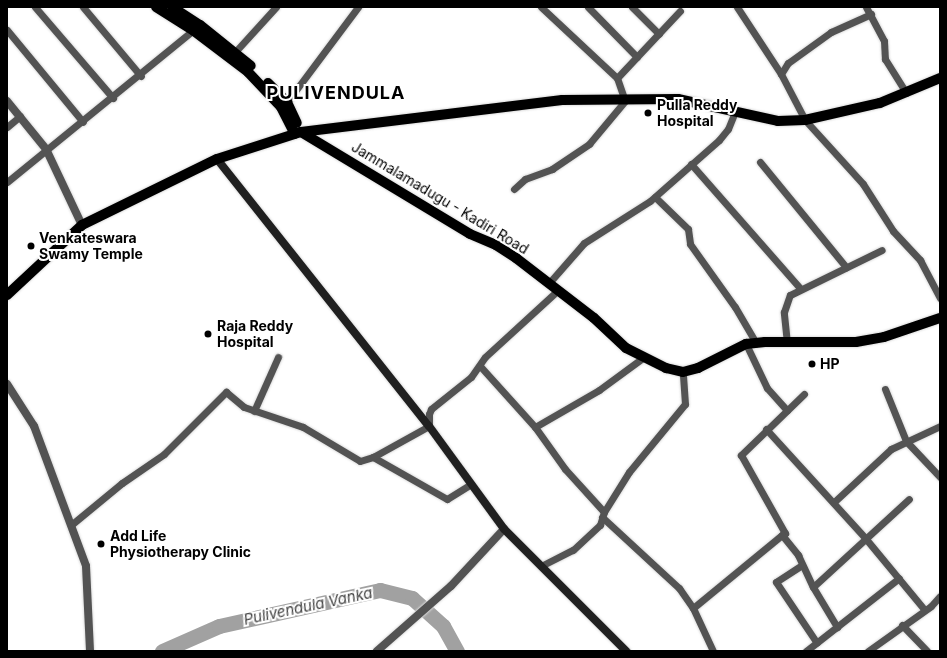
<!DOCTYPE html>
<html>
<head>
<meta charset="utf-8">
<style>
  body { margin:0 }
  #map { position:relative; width:947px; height:658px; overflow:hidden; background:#fff; font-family:Inter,sans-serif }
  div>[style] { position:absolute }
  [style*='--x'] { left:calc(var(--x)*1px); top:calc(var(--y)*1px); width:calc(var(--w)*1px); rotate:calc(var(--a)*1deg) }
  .river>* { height:15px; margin:-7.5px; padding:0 7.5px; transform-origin:7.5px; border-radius:7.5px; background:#a1a1a1 }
  .roads { filter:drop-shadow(0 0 1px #dbdbdb) drop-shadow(0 0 1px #dbdbdb) }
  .minor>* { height:7px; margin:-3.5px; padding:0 3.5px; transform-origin:3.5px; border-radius:3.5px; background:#535353 }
  .tertiary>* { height:8px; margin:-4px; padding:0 4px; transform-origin:4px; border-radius:4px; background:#535353 }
  .secondary>* { height:8px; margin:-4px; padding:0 4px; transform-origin:4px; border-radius:4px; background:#202020 }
  .primary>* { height:10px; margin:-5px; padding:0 5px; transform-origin:5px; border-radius:5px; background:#000 }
  .dots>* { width:11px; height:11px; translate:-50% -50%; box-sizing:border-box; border:2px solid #fff; border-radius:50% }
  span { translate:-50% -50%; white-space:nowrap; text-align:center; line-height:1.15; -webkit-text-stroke:4px #fff; paint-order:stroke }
  .poi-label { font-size:14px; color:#000; font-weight:700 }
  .left { translate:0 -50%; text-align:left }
  .street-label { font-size:14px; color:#000 }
  .water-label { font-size:15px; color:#424242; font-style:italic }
  .district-label { font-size:18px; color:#000; font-weight:700; letter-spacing:1px }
  .frame { position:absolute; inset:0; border:8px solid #000; pointer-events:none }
</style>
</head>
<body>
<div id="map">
  <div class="river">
    <div style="--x:162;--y:651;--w:62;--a:-23.7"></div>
    <div style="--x:219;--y:626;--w:165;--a:-12.6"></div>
    <div style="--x:380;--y:590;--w:33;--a:14"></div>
    <div style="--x:412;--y:598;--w:42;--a:42.1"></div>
    <div style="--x:443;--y:626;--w:29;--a:61"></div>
  </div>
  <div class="roads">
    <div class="minor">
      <div style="--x:35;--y:7;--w:120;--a:49.4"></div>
      <div style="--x:83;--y:7;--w:90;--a:50"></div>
      <div style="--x:588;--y:7;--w:70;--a:45.6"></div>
      <div style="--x:632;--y:7;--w:38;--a:45"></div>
      <div style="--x:737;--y:7;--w:80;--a:56.7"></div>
      <div style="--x:781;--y:74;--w:52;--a:62.4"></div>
      <div style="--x:805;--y:120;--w:86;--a:47.8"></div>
      <div style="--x:863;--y:184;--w:56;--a:57.4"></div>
      <div style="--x:893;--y:231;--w:40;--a:47"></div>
      <div style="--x:920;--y:260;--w:43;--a:62.2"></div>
      <div style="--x:866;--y:7;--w:38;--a:62"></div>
      <div style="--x:884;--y:41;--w:18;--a:87"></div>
      <div style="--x:885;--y:59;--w:40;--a:58"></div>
      <div style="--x:7;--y:30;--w:119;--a:50.4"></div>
      <div style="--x:235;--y:52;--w:61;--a:-47.7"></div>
      <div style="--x:781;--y:74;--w:13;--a:-58"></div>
      <div style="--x:788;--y:63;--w:53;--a:-35.8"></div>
      <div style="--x:831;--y:32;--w:44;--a:-24.2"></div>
      <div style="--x:617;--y:78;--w:92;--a:-46.8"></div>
      <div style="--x:287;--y:102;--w:119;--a:-53.2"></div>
      <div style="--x:7;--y:127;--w:17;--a:-40"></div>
      <div style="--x:760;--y:162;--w:136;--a:50.7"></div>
      <div style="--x:691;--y:164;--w:165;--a:48.7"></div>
      <div style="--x:7;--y:182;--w:244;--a:-39.2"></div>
      <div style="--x:514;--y:189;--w:15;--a:-42"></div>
      <div style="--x:525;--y:179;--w:29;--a:-20"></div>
      <div style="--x:552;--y:169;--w:45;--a:-34"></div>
      <div style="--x:589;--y:144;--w:56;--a:-50.1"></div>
      <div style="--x:625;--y:101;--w:24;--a:-109"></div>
      <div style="--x:617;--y:78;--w:104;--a:-136.9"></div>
      <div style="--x:655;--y:197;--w:46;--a:44.1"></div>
      <div style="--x:688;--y:229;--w:15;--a:82"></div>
      <div style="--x:690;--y:244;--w:77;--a:54.5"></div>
      <div style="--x:735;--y:307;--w:42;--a:59.7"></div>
      <div style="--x:549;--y:283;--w:53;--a:-48.8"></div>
      <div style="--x:584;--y:243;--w:78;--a:-32.5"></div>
      <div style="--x:650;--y:201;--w:92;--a:-41.5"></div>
      <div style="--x:719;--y:140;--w:14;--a:-51"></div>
      <div style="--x:728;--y:129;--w:18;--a:-68"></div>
      <div style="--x:787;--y:343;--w:31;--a:-96"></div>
      <div style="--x:784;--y:312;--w:18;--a:-71"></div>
      <div style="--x:790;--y:295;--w:102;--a:-26.1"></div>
      <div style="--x:746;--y:344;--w:49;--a:64.5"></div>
      <div style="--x:767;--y:388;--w:30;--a:48"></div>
      <div style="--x:480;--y:366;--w:82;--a:48"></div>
      <div style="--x:535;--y:427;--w:52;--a:54.5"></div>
      <div style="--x:565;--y:469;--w:58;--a:47.8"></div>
      <div style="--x:885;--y:389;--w:56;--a:68"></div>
      <div style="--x:906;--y:441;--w:50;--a:46.6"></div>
      <div style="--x:804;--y:394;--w:88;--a:135.9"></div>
      <div style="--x:741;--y:455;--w:90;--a:60.6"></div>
      <div style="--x:785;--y:533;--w:4;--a:146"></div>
      <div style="--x:782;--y:535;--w:26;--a:51"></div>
      <div style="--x:798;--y:555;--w:35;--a:65"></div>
      <div style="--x:813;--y:587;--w:47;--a:59"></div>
      <div style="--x:254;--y:411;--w:59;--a:-66"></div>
      <div style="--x:535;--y:427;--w:74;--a:-30"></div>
      <div style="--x:599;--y:390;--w:56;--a:-36.3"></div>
      <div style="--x:766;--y:429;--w:149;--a:47.7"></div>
      <div style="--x:866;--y:539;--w:91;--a:50.4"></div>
      <div style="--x:373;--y:457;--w:85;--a:29.6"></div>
      <div style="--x:447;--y:499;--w:28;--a:-32"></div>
      <div style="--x:834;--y:502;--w:78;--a:-42.9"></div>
      <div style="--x:891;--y:449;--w:54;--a:-25.1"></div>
      <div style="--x:602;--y:517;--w:105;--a:42.7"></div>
      <div style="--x:679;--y:588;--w:24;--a:55"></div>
      <div style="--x:693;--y:608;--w:47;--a:65.1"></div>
      <div style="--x:71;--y:525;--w:66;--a:-39.5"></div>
      <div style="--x:122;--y:483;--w:51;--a:-34.6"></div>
      <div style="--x:164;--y:454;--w:88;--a:-45"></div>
      <div style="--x:226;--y:392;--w:23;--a:40"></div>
      <div style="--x:244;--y:407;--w:62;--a:18.7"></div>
      <div style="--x:303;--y:427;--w:66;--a:30.8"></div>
      <div style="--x:360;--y:461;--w:14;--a:-17"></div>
      <div style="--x:373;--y:457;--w:64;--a:-29"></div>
      <div style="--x:429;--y:426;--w:12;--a:-90"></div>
      <div style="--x:429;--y:414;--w:5;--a:-68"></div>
      <div style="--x:431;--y:409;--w:51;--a:-38.7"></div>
      <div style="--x:471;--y:377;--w:24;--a:-55"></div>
      <div style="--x:485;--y:357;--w:99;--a:-42.5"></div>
      <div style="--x:802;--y:565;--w:31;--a:147"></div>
      <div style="--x:776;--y:582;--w:73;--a:56.1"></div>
      <div style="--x:541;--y:566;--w:36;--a:-27"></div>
      <div style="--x:573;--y:550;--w:37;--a:-43"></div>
      <div style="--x:600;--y:525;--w:14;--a:-73"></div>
      <div style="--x:604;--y:512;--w:47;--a:-58"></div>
      <div style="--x:629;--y:472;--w:88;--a:-50.5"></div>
      <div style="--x:685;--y:404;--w:32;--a:-94"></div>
      <div style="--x:813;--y:587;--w:130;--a:-42.5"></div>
      <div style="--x:693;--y:608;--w:115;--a:-39.4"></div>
      <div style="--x:902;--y:625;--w:36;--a:46"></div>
      <div style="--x:806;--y:651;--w:118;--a:-38.1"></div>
      <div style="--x:868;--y:651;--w:77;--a:-35.5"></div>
      <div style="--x:931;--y:606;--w:13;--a:-48"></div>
    </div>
    <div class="tertiary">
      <div style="--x:7;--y:101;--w:62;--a:50.9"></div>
      <div style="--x:46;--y:149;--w:84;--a:64.7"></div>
      <div style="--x:7;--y:384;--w:50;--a:57.3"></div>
      <div style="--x:34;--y:426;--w:149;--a:69.6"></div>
      <div style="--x:86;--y:566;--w:85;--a:87.3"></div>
      <div style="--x:377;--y:651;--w:98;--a:-41.3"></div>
      <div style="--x:451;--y:586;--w:78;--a:-47.1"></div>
    </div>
    <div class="secondary">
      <div style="--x:217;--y:159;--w:341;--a:51.6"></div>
      <div style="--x:429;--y:426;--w:127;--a:53.9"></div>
      <div style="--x:504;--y:529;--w:173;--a:45"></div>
    </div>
    <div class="primary">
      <div style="--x:156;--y:7;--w:45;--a:32.3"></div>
      <div style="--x:194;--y:31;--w:68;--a:37.2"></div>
      <div style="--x:248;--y:72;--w:48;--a:46.7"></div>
      <div style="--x:281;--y:107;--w:30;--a:63"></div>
      <div style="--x:172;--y:7;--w:33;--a:33"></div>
      <div style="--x:200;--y:25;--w:65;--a:38.8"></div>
      <div style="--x:268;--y:83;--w:27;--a:45"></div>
      <div style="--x:287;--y:102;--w:23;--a:65"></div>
      <div style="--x:301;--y:132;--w:197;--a:31.1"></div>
      <div style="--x:470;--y:234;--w:28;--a:23"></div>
      <div style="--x:496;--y:245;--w:24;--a:33"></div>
      <div style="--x:516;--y:258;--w:98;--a:37.6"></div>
      <div style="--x:594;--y:318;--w:44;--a:43.2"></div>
      <div style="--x:626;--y:348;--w:45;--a:26.6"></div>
      <div style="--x:666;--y:368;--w:17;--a:13"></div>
      <div style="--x:683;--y:372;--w:16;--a:-15"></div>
      <div style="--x:698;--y:368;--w:54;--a:-26.6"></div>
      <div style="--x:746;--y:344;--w:19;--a:-6"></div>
      <div style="--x:765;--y:342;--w:91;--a:0"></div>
      <div style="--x:856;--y:342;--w:28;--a:-10"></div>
      <div style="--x:884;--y:337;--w:59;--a:-18.7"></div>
      <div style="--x:7;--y:295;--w:103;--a:-43"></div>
      <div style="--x:82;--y:225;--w:150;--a:-26.1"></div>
      <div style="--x:217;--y:159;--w:88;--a:-17.8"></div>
      <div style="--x:301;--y:132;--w:263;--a:-7"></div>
      <div style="--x:562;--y:100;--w:116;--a:-0.5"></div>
      <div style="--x:678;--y:99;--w:102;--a:12.4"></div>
      <div style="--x:778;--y:121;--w:27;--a:-2"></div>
      <div style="--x:805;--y:120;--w:77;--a:-12.8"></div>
      <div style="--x:880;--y:103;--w:65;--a:-22.6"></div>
    </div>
  </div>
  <div class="dots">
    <div style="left:648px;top:113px;background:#000"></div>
    <div style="left:31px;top:246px;background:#000"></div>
    <div style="left:208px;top:334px;background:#000"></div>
    <div style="left:812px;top:364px;background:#000"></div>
    <div style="left:101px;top:544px;background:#000"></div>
  </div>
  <div class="poi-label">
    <span class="left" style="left:657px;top:113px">Pulla Reddy<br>Hospital</span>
    <span class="left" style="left:39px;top:246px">Venkateswara<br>Swamy Temple</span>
    <span class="left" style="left:217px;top:334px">Raja Reddy<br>Hospital</span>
    <span class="left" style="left:820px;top:364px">HP</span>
    <span class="left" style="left:110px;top:544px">Add Life<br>Physiotherapy Clinic</span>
  </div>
  <div class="street-label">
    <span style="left:440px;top:198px;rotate:31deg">Jammalamadugu - Kadiri Road</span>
  </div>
  <div class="water-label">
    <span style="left:308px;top:606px;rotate:-12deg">Pulivendula Vanka</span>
  </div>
  <div class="district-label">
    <span style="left:336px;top:93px">PULIVENDULA</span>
  </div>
  <div class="frame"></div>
</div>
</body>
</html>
